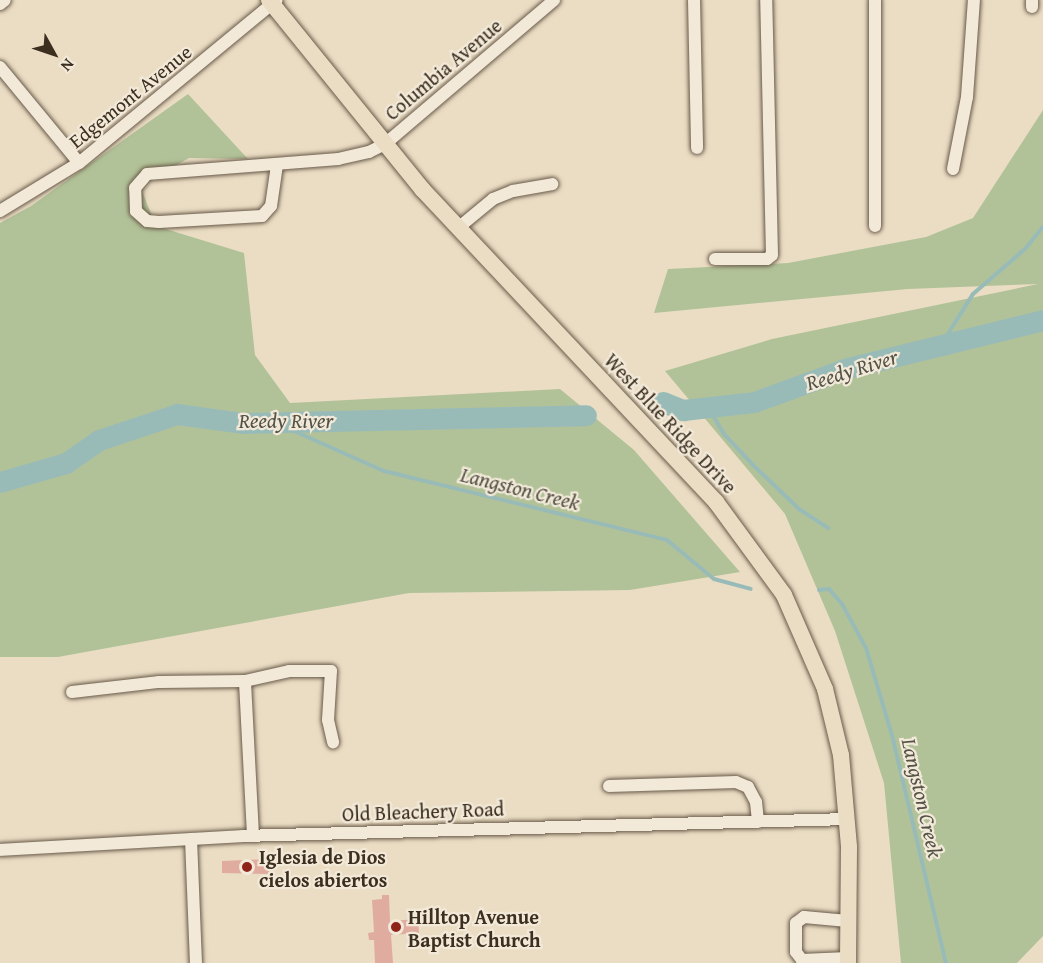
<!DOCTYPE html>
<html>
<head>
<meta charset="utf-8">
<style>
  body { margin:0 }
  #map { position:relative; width:1043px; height:963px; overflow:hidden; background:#ebddc4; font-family:"Gentium Book Plus",serif }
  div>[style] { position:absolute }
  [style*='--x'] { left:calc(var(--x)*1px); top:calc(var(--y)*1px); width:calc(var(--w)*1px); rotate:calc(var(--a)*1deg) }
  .green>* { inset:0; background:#b2c298 }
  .stream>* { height:4px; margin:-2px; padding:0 2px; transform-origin:2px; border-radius:2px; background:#99bbb8 }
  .river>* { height:21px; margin:-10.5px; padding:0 10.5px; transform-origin:10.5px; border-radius:10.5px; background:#99bbb8 }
  .building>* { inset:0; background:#e0ac9f }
  .roads { filter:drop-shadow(0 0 2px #685a49) drop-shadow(0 0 2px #685a49) }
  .minor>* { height:12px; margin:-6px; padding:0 6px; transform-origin:6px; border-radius:6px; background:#f2e9d9 }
  .major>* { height:16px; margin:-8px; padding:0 8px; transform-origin:8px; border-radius:8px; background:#ebddc4 }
  .dots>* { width:16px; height:16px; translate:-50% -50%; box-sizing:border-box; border:3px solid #f2e9d9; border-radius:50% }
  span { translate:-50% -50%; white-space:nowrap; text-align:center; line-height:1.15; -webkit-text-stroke:4.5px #f2e9d9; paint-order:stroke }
  .street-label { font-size:20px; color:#3c2f20 }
  .poi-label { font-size:20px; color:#3c2f20; font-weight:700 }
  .left { translate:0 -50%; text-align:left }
  .water-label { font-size:21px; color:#535246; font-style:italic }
  .north { position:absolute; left:24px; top:24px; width:60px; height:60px; -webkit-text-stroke:4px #f2e9d9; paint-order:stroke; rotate:130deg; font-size:16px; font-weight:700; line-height:24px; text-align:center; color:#3c2f20 }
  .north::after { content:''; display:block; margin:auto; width:21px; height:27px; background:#3c2f20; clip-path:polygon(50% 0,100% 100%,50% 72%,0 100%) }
</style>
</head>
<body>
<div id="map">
  <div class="green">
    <div style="clip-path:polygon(188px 94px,248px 159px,189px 158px,140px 186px,156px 226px,244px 253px,255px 355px,290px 403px,560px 389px,634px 450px,740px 572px,630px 590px,409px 593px,58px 657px,0 657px,0 223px,31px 206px)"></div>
    <div style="clip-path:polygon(1043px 110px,1043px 936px,1017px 963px,901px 963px,884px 783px,835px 631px,785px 514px,665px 371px,772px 339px,1038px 284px,908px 289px,654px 313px,668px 269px,788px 263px,926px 237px,973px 218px)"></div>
  </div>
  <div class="stream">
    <div style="--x:941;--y:345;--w:60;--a:-57.9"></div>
    <div style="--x:973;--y:294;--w:69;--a:-40.9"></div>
    <div style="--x:1025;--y:249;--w:28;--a:-51"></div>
    <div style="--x:709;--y:409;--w:29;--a:59"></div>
    <div style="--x:724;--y:434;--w:42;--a:46.9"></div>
    <div style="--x:753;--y:465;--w:64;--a:43.7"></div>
    <div style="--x:799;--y:509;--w:35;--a:33"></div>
    <div style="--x:276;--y:423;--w:118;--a:24"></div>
    <div style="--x:384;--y:471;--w:291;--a:13.7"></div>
    <div style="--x:667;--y:540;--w:61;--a:39.7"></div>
    <div style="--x:714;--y:579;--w:38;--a:15"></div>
    <div style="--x:819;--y:590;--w:10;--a:-6"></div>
    <div style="--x:829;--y:589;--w:20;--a:49"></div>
    <div style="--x:842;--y:604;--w:50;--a:61.4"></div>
    <div style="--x:866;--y:648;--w:91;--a:73.4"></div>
    <div style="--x:892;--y:735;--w:234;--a:76.7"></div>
  </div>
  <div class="river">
    <div style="--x:663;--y:402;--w:22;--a:22"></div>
    <div style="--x:683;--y:410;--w:71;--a:-6.4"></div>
    <div style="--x:754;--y:402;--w:100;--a:-19.9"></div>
    <div style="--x:848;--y:368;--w:201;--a:-13.8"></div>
    <div style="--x:0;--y:482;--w:69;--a:-16.1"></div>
    <div style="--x:66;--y:463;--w:40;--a:-34.9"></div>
    <div style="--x:99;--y:440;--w:82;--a:-18.4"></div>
    <div style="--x:177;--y:414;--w:67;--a:7.8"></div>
    <div style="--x:243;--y:423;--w:343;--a:-1.3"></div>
  </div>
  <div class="building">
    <div style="clip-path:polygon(271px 859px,271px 874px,222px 873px,222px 861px)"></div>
    <div style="clip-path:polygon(382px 895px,389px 895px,390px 921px,418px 919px,419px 933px,391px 935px,393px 963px,375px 963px,374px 940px,369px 940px,368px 933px,374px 932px,372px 900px,382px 899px)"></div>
  </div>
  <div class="roads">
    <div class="minor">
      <div style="--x:694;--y:0;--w:148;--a:88.8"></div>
      <div style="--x:1032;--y:0;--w:7;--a:90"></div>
      <div style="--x:0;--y:4;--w:6;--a:-39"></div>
      <div style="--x:0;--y:67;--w:124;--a:50.5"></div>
      <div style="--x:277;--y:165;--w:41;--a:98.3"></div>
      <div style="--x:271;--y:206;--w:13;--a:132"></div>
      <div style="--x:262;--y:216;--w:103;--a:176.7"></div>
      <div style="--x:159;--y:222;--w:12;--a:-175"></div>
      <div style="--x:147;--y:221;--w:15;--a:-138"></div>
      <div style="--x:136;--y:211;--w:23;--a:-92"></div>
      <div style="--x:135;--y:188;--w:18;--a:-49"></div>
      <div style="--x:147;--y:174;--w:192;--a:-4.5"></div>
      <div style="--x:338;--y:159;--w:32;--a:-13"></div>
      <div style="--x:369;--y:152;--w:18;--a:-27"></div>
      <div style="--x:385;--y:144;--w:222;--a:-40.4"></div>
      <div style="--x:953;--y:169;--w:73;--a:-79"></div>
      <div style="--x:967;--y:97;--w:97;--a:-85.9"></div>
      <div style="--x:0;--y:211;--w:92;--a:-31.3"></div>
      <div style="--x:79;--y:163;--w:256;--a:-39.5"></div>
      <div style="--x:875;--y:226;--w:226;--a:-90"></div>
      <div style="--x:458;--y:228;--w:45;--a:-39.6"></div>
      <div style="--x:493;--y:199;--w:22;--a:-22"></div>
      <div style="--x:513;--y:191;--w:40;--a:-10"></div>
      <div style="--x:715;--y:259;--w:52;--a:0"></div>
      <div style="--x:767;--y:259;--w:6;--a:-39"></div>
      <div style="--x:772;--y:255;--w:255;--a:-91.3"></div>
      <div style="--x:72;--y:692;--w:88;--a:-6.6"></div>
      <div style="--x:159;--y:682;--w:86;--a:-0.7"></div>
      <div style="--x:609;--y:786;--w:127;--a:-1.8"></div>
      <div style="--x:736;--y:782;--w:13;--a:23"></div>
      <div style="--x:748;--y:787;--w:17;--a:62"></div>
      <div style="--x:756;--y:802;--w:20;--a:84"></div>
      <div style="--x:253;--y:835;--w:154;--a:-93"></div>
      <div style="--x:245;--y:681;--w:45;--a:-12.8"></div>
      <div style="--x:289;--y:671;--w:42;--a:0"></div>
      <div style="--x:331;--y:671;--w:49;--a:93.5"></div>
      <div style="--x:328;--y:720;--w:23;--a:77"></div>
      <div style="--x:191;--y:839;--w:124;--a:87.7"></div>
      <div style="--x:0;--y:850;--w:243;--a:-3.3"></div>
      <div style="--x:243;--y:836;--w:605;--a:-1.61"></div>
      <div style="--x:848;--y:958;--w:46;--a:177.5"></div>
      <div style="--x:802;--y:960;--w:10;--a:-127"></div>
      <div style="--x:796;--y:952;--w:29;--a:-90"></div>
      <div style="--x:796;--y:923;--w:10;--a:-37"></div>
      <div style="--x:804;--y:917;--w:44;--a:5.2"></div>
    </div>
    <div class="major">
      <div style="--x:269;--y:0;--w:245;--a:51"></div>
      <div style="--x:423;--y:190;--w:428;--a:46.8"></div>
      <div style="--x:716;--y:502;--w:115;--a:53.8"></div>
      <div style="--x:784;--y:595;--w:103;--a:66.4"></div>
      <div style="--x:825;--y:689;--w:68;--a:76.4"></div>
      <div style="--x:841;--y:755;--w:92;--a:85"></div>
      <div style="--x:849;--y:847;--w:116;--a:90.5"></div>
    </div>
  </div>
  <div class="dots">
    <div style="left:247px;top:867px;background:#8f2418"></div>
    <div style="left:396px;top:927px;background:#8f2418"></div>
  </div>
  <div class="street-label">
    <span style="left:443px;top:69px;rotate:-40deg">Columbia Avenue</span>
    <span style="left:130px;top:96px;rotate:-39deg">Edgemont Avenue</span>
    <span style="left:671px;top:423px;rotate:47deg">West Blue Ridge Drive</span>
    <span style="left:423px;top:811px;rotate:-2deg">Old Bleachery Road</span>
  </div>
  <div class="poi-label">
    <span class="left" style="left:259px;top:868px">Iglesia de Dios<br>cielos abiertos</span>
    <span class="left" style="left:408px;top:928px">Hilltop Avenue<br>Baptist Church</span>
  </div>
  <div class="water-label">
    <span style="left:852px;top:370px;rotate:-17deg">Reedy River</span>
    <span style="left:286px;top:421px">Reedy River</span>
    <span style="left:520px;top:489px;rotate:14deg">Langston Creek</span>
    <span style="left:922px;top:798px;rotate:77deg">Langston Creek</span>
  </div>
  <div class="north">N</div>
</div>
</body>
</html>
